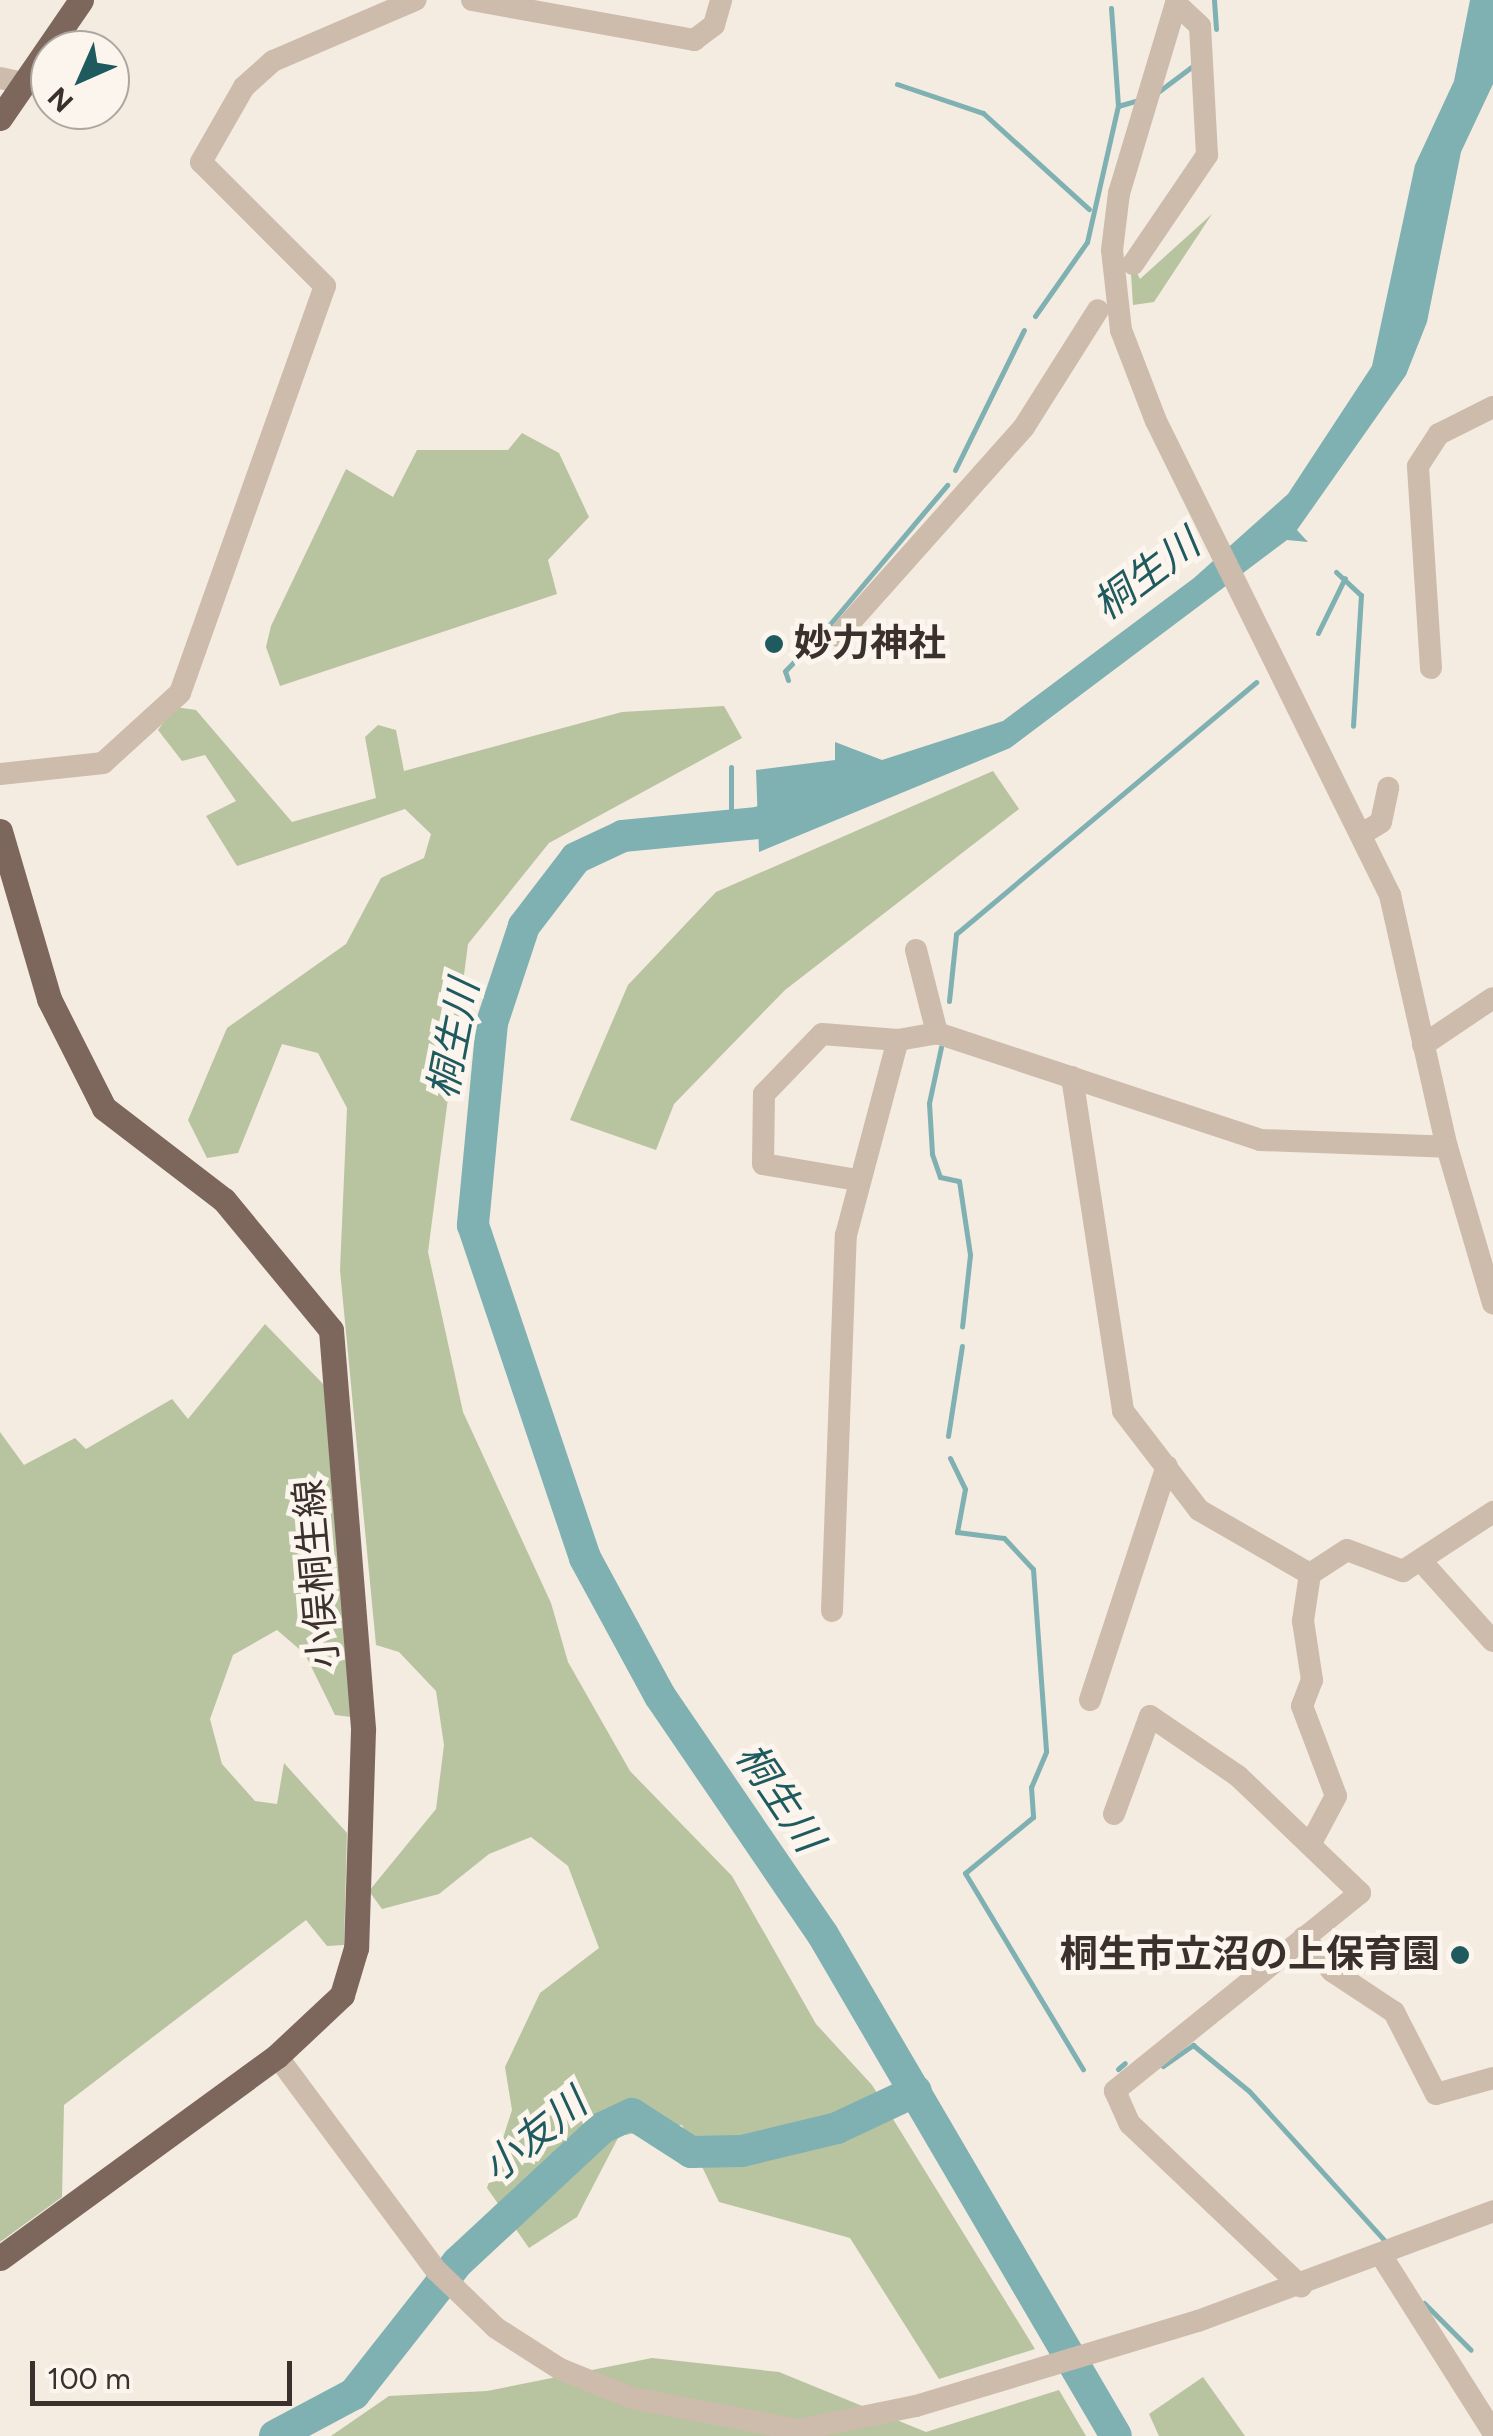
<!DOCTYPE html>
<html>
<head>
<meta charset="utf-8">
<style>
  body { margin:0 }
  #map { position:relative; width:1493px; height:2436px; overflow:hidden; background:#f4ebe1; font-family:Figtree,"Noto Sans JP",sans-serif }
  div>[style] { position:absolute }
  [style*='--x'] { left:calc(var(--x)*1px); top:calc(var(--y)*1px); width:calc(var(--w)*1px); rotate:calc(var(--a)*1deg) }
  .green>* { inset:0; background:#b8c4a0 }
  .water>* { inset:0; background:#7fb0b2 }
  .stream>* { height:5px; margin:-2.5px; padding:0 2.5px; transform-origin:2.5px; border-radius:2.5px; background:#7fb0b2 }
  .river>* { height:32px; margin:-16px; padding:0 16px; transform-origin:16px; border-radius:16px; background:#7fb0b2 }
  .minor>* { height:22px; margin:-11px; padding:0 11px; transform-origin:11px; border-radius:11px; background:#cdbbac }
  .major>* { height:25px; margin:-12.5px; padding:0 12.5px; transform-origin:12.5px; border-radius:12.5px; background:#7d675c }
  .dots>* { width:28px; height:28px; translate:-50% -50%; box-sizing:border-box; border:5px solid #fbf5ee; border-radius:50% }
  span { translate:-50% -50%; white-space:nowrap; text-align:center; line-height:1.15; -webkit-text-stroke:10px #fbf5ee; paint-order:stroke }
  .poi-label { font-size:38px; color:#3b302b; font-weight:700 }
  .left { translate:0 -50%; text-align:left }
  .right { translate:-100% -50%; text-align:right }
  .street-label { font-size:38px; color:#3b302b }
  .water-label { font-size:40px; color:#1f5a5e; font-style:italic }
  .north { position:absolute; left:30px; top:30px; width:100px; height:100px; box-sizing:border-box; background:#fbf5ee; border:2px solid #aea6a0; border-radius:50%; rotate:225deg; font-size:28px; font-weight:700; line-height:40px; text-align:center; color:#3b302b }
  .north::after { content:''; display:block; margin:auto; width:35px; height:45px; background:#1f5a5e; clip-path:polygon(50% 0,100% 100%,50% 72%,0 100%) }
  .scale { position:absolute; left:30px; top:2361px; width:262px; height:45px; box-sizing:border-box; border:5px solid #3b302b; border-top:0; padding-left:12px; font-size:30px; line-height:35px; white-space:nowrap; color:#3b302b; -webkit-text-stroke:8px #fbf5ee; paint-order:stroke }
</style>
</head>
<body>
<div id="map">
  <div class="green">
    <div style="clip-path:polygon(1212px 214px,1154px 302px,1133px 305px,1130px 258px,1140px 279px)"></div>
    <div style="clip-path:polygon(522px 433px,559px 453px,589px 517px,548px 560px,557px 594px,280px 686px,266px 647px,271px 626px,346px 469px,393px 497px,417px 450px,508px 450px)"></div>
    <div style="clip-path:polygon(724px 706px,742px 738px,549px 843px,468px 944px,428px 1252px,463px 1412px,551px 1603px,568px 1662px,630px 1771px,732px 1876px,816px 2024px,872px 2085px,1035px 2349px,939px 2379px,850px 2238px,719px 2202px,682px 2125px,619px 2136px,577px 2217px,529px 2248px,487px 2188px,512px 2110px,505px 2067px,540px 1993px,599px 1948px,568px 1866px,531px 1837px,489px 1854px,439px 1894px,382px 1909px,369px 1891px,436px 1809px,444px 1745px,436px 1691px,399px 1652px,376px 1645px,340px 1270px,347px 1108px,318px 1053px,282px 1044px,238px 1153px,207px 1158px,188px 1120px,227px 1028px,346px 944px,381px 878px,424px 858px,431px 834px,405px 809px,237px 866px,206px 816px,236px 801px,205px 755px,182px 761px,158px 730px,175px 707px,196px 710px,292px 822px,376px 798px,365px 737px,378px 725px,396px 730px,404px 771px,622px 712px)"></div>
    <div style="clip-path:polygon(993px 771px,1019px 809px,785px 990px,674px 1104px,656px 1150px,570px 1120px,628px 985px,716px 892px)"></div>
    <div style="clip-path:polygon(265px 1324px,327px 1388px,351px 1717px,335px 1715px,305px 1654px,277px 1630px,233px 1655px,210px 1719px,222px 1764px,255px 1801px,277px 1804px,284px 1763px,347px 1833px,344px 1945px,327px 1946px,306px 1920px,64px 2105px,62px 2197px,0 2242px,0 1432px,24px 1465px,75px 1438px,86px 1449px,172px 1399px,188px 1419px)"></div>
    <div style="clip-path:polygon(652px 2358px,779px 2372px,926px 2432px,1059px 2390px,1086px 2436px,331px 2436px,389px 2396px,487px 2391px)"></div>
    <div style="clip-path:polygon(1203px 2377px,1245px 2436px,1159px 2436px,1149px 2414px)"></div>
  </div>
  <div class="water">
    <div style="clip-path:polygon(1470px 0,1493px 0,1493px 84px,1461px 152px,1427px 322px,1406px 375px,1297px 530px,1308px 542px,1287px 540px,1010px 748px,759px 852px,756px 770px,835px 760px,835px 742px,882px 760px,1003px 721px,1194px 578px,1288px 494px,1372px 366px,1415px 165px,1454px 81px)"></div>
  </div>
  <div class="stream">
    <div style="--x:1214;--y:0;--w:29;--a:86"></div>
    <div style="--x:1111;--y:8;--w:98;--a:85.9"></div>
    <div style="--x:897;--y:84;--w:91;--a:18.6"></div>
    <div style="--x:983;--y:113;--w:143;--a:42.2"></div>
    <div style="--x:1154;--y:95;--w:50;--a:-36.9"></div>
    <div style="--x:1035;--y:316;--w:90;--a:-54.9"></div>
    <div style="--x:1087;--y:242;--w:139;--a:-77.2"></div>
    <div style="--x:1118;--y:106;--w:22;--a:-16"></div>
    <div style="--x:955;--y:470;--w:156;--a:-63.8"></div>
    <div style="--x:1336;--y:572;--w:34;--a:43"></div>
    <div style="--x:1361;--y:595;--w:131;--a:93.5"></div>
    <div style="--x:830;--y:624;--w:182;--a:-49.9"></div>
    <div style="--x:1318;--y:633;--w:61;--a:-63.9"></div>
    <div style="--x:788;--y:680;--w:9;--a:-108"></div>
    <div style="--x:785;--y:671;--w:54;--a:-45.7"></div>
    <div style="--x:731;--y:824;--w:57;--a:-90"></div>
    <div style="--x:949;--y:1001;--w:67;--a:-84"></div>
    <div style="--x:956;--y:934;--w:392;--a:-40"></div>
    <div style="--x:941;--y:1047;--w:57;--a:102.1"></div>
    <div style="--x:929;--y:1103;--w:51;--a:86.6"></div>
    <div style="--x:932;--y:1154;--w:24;--a:71"></div>
    <div style="--x:940;--y:1177;--w:19;--a:12"></div>
    <div style="--x:959;--y:1181;--w:75;--a:81.5"></div>
    <div style="--x:970;--y:1255;--w:72;--a:96.3"></div>
    <div style="--x:948;--y:1436;--w:91;--a:-81.2"></div>
    <div style="--x:950;--y:1458;--w:34;--a:64"></div>
    <div style="--x:965;--y:1489;--w:44;--a:100.5"></div>
    <div style="--x:957;--y:1532;--w:47;--a:7.3"></div>
    <div style="--x:1004;--y:1538;--w:42;--a:46.9"></div>
    <div style="--x:1033;--y:1569;--w:183;--a:85.9"></div>
    <div style="--x:1046;--y:1752;--w:38;--a:113"></div>
    <div style="--x:1031;--y:1787;--w:30;--a:86"></div>
    <div style="--x:1033;--y:1817;--w:88;--a:140.5"></div>
    <div style="--x:965;--y:1873;--w:229;--a:59"></div>
    <div style="--x:1163;--y:2066;--w:37;--a:-35"></div>
    <div style="--x:1193;--y:2045;--w:72;--a:39.4"></div>
    <div style="--x:1249;--y:2091;--w:202;--a:47.8"></div>
    <div style="--x:1118;--y:2069;--w:9;--a:-41"></div>
    <div style="--x:1424;--y:2303;--w:66;--a:45"></div>
  </div>
  <div class="river">
    <div style="--x:796;--y:809;--w:40;--a:159.8"></div>
    <div style="--x:758;--y:823;--w:136;--a:174.5"></div>
    <div style="--x:623;--y:836;--w:52;--a:154.9"></div>
    <div style="--x:576;--y:858;--w:86;--a:127.4"></div>
    <div style="--x:524;--y:926;--w:102;--a:108.3"></div>
    <div style="--x:492;--y:1023;--w:203;--a:95.4"></div>
    <div style="--x:473;--y:1225;--w:351;--a:71.4"></div>
    <div style="--x:585;--y:1558;--w:157;--a:61.5"></div>
    <div style="--x:660;--y:1696;--w:289;--a:55.7"></div>
    <div style="--x:823;--y:1935;--w:580;--a:59.68"></div>
    <div style="--x:275;--y:2436;--w:89;--a:-28"></div>
    <div style="--x:354;--y:2394;--w:168;--a:-51.8"></div>
    <div style="--x:458;--y:2262;--w:197;--a:-42.9"></div>
    <div style="--x:602;--y:2128;--w:33;--a:-25"></div>
    <div style="--x:632;--y:2114;--w:70;--a:32.8"></div>
    <div style="--x:691;--y:2152;--w:51;--a:-1.1"></div>
    <div style="--x:742;--y:2151;--w:98;--a:-13.6"></div>
    <div style="--x:837;--y:2128;--w:87;--a:-25.1"></div>
  </div>
  <div class="minor">
    <div style="--x:472;--y:0;--w:226;--a:10.2"></div>
    <div style="--x:694;--y:40;--w:25;--a:-37"></div>
    <div style="--x:714;--y:25;--w:26;--a:-74"></div>
    <div style="--x:1177;--y:0;--w:202;--a:106.7"></div>
    <div style="--x:1119;--y:193;--w:57;--a:97"></div>
    <div style="--x:1112;--y:250;--w:81;--a:83.6"></div>
    <div style="--x:1121;--y:330;--w:97;--a:69"></div>
    <div style="--x:1156;--y:421;--w:529;--a:63.73"></div>
    <div style="--x:1390;--y:895;--w:258;--a:77.3"></div>
    <div style="--x:1447;--y:1147;--w:163;--a:73.6"></div>
    <div style="--x:0;--y:78;--w:19;--a:12"></div>
    <div style="--x:1133;--y:264;--w:132;--a:-55.8"></div>
    <div style="--x:1207;--y:155;--w:129;--a:-93.1"></div>
    <div style="--x:1200;--y:26;--w:33;--a:-137"></div>
    <div style="--x:838;--y:636;--w:280;--a:-48.3"></div>
    <div style="--x:1024;--y:427;--w:138;--a:-57.7"></div>
    <div style="--x:1431;--y:668;--w:202;--a:-93.7"></div>
    <div style="--x:1418;--y:466;--w:38;--a:-57"></div>
    <div style="--x:1439;--y:434;--w:60;--a:-26.6"></div>
    <div style="--x:0;--y:774;--w:104;--a:-6.1"></div>
    <div style="--x:103;--y:763;--w:104;--a:-42.3"></div>
    <div style="--x:180;--y:693;--w:432;--a:-70.4"></div>
    <div style="--x:325;--y:286;--w:175;--a:-135"></div>
    <div style="--x:201;--y:162;--w:86;--a:-60.2"></div>
    <div style="--x:244;--y:87;--w:39;--a:-42"></div>
    <div style="--x:273;--y:61;--w:155;--a:-23.2"></div>
    <div style="--x:1362;--y:834;--w:22;--a:-32"></div>
    <div style="--x:1381;--y:822;--w:35;--a:-78"></div>
    <div style="--x:916;--y:950;--w:86;--a:75.8"></div>
    <div style="--x:1423;--y:1045;--w:84;--a:-33.9"></div>
    <div style="--x:1072;--y:1077;--w:338;--a:81.3"></div>
    <div style="--x:1123;--y:1411;--w:125;--a:52.5"></div>
    <div style="--x:1199;--y:1510;--w:128;--a:30"></div>
    <div style="--x:857;--y:1180;--w:95;--a:-170.3"></div>
    <div style="--x:763;--y:1164;--w:70;--a:-89.2"></div>
    <div style="--x:764;--y:1094;--w:83;--a:-46"></div>
    <div style="--x:822;--y:1034;--w:76;--a:4.5"></div>
    <div style="--x:1422;--y:1562;--w:106;--a:48.1"></div>
    <div style="--x:1310;--y:1574;--w:48;--a:98.5"></div>
    <div style="--x:1303;--y:1621;--w:60;--a:81.3"></div>
    <div style="--x:1312;--y:1680;--w:28;--a:111"></div>
    <div style="--x:1302;--y:1706;--w:96;--a:69.3"></div>
    <div style="--x:1336;--y:1796;--w:51;--a:118.1"></div>
    <div style="--x:1310;--y:1574;--w:44;--a:-33"></div>
    <div style="--x:1347;--y:1550;--w:60;--a:20.6"></div>
    <div style="--x:1403;--y:1571;--w:108;--a:-33.2"></div>
    <div style="--x:832;--y:1611;--w:376;--a:-87.9"></div>
    <div style="--x:846;--y:1235;--w:202;--a:-75.1"></div>
    <div style="--x:898;--y:1040;--w:40;--a:-10"></div>
    <div style="--x:937;--y:1033;--w:340;--a:18.3"></div>
    <div style="--x:1260;--y:1140;--w:187;--a:2.1"></div>
    <div style="--x:1090;--y:1700;--w:246;--a:-71.8"></div>
    <div style="--x:1114;--y:1814;--w:104;--a:-69.8"></div>
    <div style="--x:1150;--y:1716;--w:107;--a:34.3"></div>
    <div style="--x:1238;--y:1776;--w:169;--a:43.8"></div>
    <div style="--x:1360;--y:1893;--w:315;--a:141.1"></div>
    <div style="--x:1115;--y:2091;--w:36;--a:66"></div>
    <div style="--x:1130;--y:2124;--w:236;--a:43.5"></div>
    <div style="--x:1304;--y:1937;--w:44;--a:50.5"></div>
    <div style="--x:1332;--y:1971;--w:74;--a:33.5"></div>
    <div style="--x:1394;--y:2012;--w:92;--a:62.9"></div>
    <div style="--x:1436;--y:2094;--w:59;--a:-15.7"></div>
    <div style="--x:277;--y:2056;--w:267;--a:53.4"></div>
    <div style="--x:436;--y:2270;--w:83;--a:44"></div>
    <div style="--x:496;--y:2328;--w:76;--a:32.6"></div>
    <div style="--x:560;--y:2369;--w:78;--a:21.9"></div>
    <div style="--x:632;--y:2398;--w:169;--a:10.9"></div>
    <div style="--x:798;--y:2430;--w:120;--a:-11.5"></div>
    <div style="--x:916;--y:2406;--w:295;--a:-16.8"></div>
    <div style="--x:1198;--y:2321;--w:315;--a:-20.4"></div>
    <div style="--x:1381;--y:2255;--w:209;--a:57.7"></div>
  </div>
  <div class="major">
    <div style="--x:0;--y:118;--w:143;--a:-55.5"></div>
    <div style="--x:0;--y:831;--w:175;--a:73.7"></div>
    <div style="--x:49;--y:999;--w:122;--a:63.2"></div>
    <div style="--x:104;--y:1108;--w:151;--a:37.5"></div>
    <div style="--x:224;--y:1200;--w:168;--a:50.5"></div>
    <div style="--x:331;--y:1330;--w:401;--a:85.4"></div>
    <div style="--x:363;--y:1730;--w:218;--a:91.8"></div>
    <div style="--x:356;--y:1948;--w:49;--a:106.6"></div>
    <div style="--x:342;--y:1995;--w:89;--a:136.8"></div>
    <div style="--x:277;--y:2056;--w:343;--a:143.9"></div>
  </div>
  <div class="dots">
    <div style="left:774px;top:644px;background:#1f5a5e"></div>
    <div style="left:1460px;top:1955px;background:#1f5a5e"></div>
  </div>
  <div class="poi-label">
    <span class="left" style="left:794px;top:644px">妙力神社</span>
    <span class="right" style="left:1440px;top:1955px">桐生市立沼の上保育園</span>
  </div>
  <div class="street-label">
    <span style="left:317px;top:1574px;rotate:-95deg">小俣桐生線</span>
  </div>
  <div class="water-label">
    <span style="left:1146px;top:574px;rotate:-37deg">桐生川</span>
    <span style="left:453px;top:1039px;rotate:-79deg">桐生川</span>
    <span style="left:780px;top:1797px;rotate:56deg">桐生川</span>
    <span style="left:534px;top:2135px;rotate:-39deg">小友川</span>
  </div>
  <div class="north">N</div>
  <div class="scale">100 m</div>
</div>
</body>
</html>
